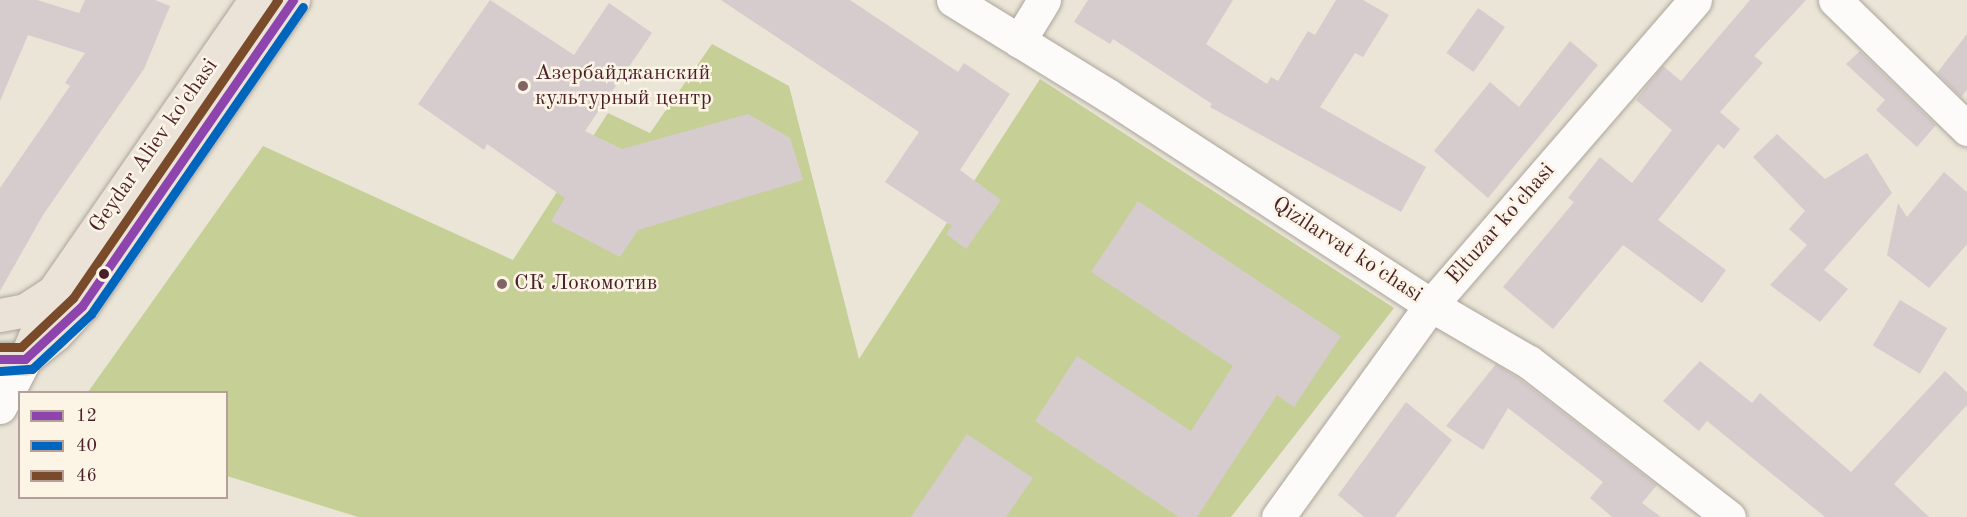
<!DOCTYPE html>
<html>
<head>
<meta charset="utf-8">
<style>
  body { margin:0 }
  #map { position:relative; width:1967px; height:517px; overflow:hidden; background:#eae5d6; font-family:"Old Standard TT",serif }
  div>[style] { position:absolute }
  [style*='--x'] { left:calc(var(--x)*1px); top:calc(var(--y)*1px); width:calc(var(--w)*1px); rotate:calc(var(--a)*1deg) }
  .green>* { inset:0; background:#c6cf96 }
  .building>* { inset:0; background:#d6ccce; transform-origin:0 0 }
  .roads { filter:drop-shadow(0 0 2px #aca49d) drop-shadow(0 0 2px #aca49d) }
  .minor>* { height:33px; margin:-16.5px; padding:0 16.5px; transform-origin:16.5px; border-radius:16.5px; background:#fcfbf9 }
  .major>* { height:33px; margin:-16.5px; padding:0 16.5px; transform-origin:16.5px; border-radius:16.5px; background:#ebe2d8 }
  .bus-1>* { height:9px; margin:-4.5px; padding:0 4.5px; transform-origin:4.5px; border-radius:4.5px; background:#8e44ad }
  .bus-2>* { height:9px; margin:-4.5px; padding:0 4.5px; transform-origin:4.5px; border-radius:4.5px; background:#0065bd }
  .bus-3>* { height:9px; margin:-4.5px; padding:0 4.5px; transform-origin:4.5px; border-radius:4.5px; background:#7a4b2a }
  .dots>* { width:16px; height:16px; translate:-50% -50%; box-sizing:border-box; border:3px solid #fcf5e5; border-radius:50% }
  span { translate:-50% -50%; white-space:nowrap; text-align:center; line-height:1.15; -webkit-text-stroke:5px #fcf5e5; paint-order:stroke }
  .poi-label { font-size:22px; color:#4a1f2b }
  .left { translate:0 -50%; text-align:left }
  .street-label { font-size:22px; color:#4a1f2b }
  .legend { position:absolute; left:18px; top:391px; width:210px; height:108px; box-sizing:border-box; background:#fcf5e5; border:2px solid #b59f9b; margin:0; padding:8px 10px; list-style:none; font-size:18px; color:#4a1f2b }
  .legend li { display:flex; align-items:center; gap:12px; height:30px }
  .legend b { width:30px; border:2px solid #b59f9b }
</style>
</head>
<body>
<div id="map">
  <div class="green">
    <div style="clip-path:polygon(712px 44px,789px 86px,859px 359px,1040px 79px,1394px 308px,1231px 517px,358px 517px,227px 476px,226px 392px,88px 392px,263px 146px,513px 260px,608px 113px,650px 133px)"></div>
  </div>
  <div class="building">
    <div style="clip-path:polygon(0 0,37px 0,79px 13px,85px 0,155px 0,170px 6px,144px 69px,43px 215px,0 291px,0 188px,70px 86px,65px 83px,85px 53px,28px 35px,0 101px)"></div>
    <div style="clip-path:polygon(490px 0,574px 55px,609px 3px,652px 33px,585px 131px,622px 149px,748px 114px,790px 138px,803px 180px,638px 230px,620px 257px,551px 221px,565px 198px,487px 144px,484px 150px,418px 104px)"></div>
    <div style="clip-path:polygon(721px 0,850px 0,958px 72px,964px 63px,1010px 94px,960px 170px,1001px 200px,966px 249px,946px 234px,952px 226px,885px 182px,919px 132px)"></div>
    <div style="clip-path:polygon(1088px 0,1233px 0,1206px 44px,1267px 84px,1271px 77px,1278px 81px,1308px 31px,1315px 35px,1336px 0,1363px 0,1389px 15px,1363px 57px,1355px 53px,1320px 107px,1426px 167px,1401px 212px,1210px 107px,1212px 104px,1113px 39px,1110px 44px,1074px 22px)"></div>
    <div style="clip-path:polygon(1750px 0,1806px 0,1754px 56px,1763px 63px,1720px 112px,1740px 129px,1724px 149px,1718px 144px,1658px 220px,1726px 270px,1702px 303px,1623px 245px,1553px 329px,1503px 287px,1574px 202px,1568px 198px,1600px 157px,1632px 183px,1672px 130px,1636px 100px,1663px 66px,1681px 81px)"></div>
    <div style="left:1478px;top:8px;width:33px;height:55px;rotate:35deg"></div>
    <div style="clip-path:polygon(1967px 34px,1967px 90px,1961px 97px,1937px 73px)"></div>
    <div style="clip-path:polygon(1570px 41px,1598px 65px,1488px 198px,1434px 151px,1490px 82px,1519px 107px)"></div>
    <div style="clip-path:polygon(1860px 51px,1936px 125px,1917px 147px,1876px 110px,1885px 100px,1846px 64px)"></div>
    <div style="clip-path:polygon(1777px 134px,1825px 179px,1867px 153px,1892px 193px,1824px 270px,1848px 289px,1820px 322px,1770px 285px,1807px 245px,1789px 229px,1805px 211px,1753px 157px)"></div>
    <div style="clip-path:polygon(1944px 172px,1967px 192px,1967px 244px,1929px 288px,1887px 255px,1898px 203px,1907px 217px)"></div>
    <div style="clip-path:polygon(1138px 201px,1341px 336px,1294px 407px,1277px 395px,1197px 517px,1179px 517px,1035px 421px,1077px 356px,1191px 431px,1233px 366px,1091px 272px)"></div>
    <div style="left:1900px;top:300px;width:55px;height:53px;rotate:31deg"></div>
    <div style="clip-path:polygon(1700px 361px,1752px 403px,1760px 393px,1851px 472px,1945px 371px,1967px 392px,1967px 405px,1894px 484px,1929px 517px,1825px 517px,1707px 421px,1699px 431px,1663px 401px)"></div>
    <div style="clip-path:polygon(1496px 364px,1518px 378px,1657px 485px,1642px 503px,1661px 517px,1612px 517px,1590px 498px,1603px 482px,1508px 408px,1483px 450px,1446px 426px)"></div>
    <div style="clip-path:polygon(1406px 402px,1452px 440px,1395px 517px,1364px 517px,1338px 495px)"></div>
    <div style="clip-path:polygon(967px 434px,1033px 478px,1006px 517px,911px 517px)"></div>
  </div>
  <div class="roads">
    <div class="minor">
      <div style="--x:953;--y:0;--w:183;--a:31.6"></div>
      <div style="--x:1109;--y:96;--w:384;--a:33"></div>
      <div style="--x:1431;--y:305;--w:113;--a:30.2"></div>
      <div style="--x:1529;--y:362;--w:253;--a:37.8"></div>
      <div style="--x:1835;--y:0;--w:185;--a:44.3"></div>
      <div style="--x:1019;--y:41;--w:48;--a:-58.6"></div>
      <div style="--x:0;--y:407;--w:54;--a:-62.5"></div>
      <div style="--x:1278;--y:517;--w:261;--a:-54.2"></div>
      <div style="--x:1431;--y:305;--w:403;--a:-49.1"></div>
    </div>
    <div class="major">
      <div style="--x:0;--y:315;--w:25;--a:-11"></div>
      <div style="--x:25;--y:310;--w:33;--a:-33"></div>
      <div style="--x:27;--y:355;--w:68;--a:-67.6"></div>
      <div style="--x:53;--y:292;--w:355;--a:-55.3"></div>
      <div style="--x:0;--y:359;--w:25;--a:0"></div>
      <div style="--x:25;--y:359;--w:38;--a:-39"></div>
      <div style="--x:55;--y:335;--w:40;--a:-47"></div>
      <div style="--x:82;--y:306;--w:372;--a:-55.4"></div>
    </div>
  </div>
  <div class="bus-1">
    <div style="--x:0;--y:359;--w:25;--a:0"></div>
    <div style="--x:25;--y:359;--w:78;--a:-42.9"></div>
    <div style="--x:82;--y:306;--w:372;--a:-55.4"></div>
  </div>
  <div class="bus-2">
    <div style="--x:0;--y:371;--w:32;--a:-4"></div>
    <div style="--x:32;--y:369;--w:81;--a:-43"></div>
    <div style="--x:91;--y:314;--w:373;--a:-55.4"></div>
  </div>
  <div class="bus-3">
    <div style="--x:0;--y:347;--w:21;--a:0"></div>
    <div style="--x:21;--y:347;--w:71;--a:-43.3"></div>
    <div style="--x:73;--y:298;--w:362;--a:-55.5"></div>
  </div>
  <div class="dots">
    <div style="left:523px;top:86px;background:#826467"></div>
    <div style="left:104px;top:274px;background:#4a1f2b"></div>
    <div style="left:502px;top:284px;background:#826467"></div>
  </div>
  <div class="poi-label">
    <span class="left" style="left:535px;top:86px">Азербайджанский<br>культурный центр</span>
    <span class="left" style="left:514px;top:284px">СК Локомотив</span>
  </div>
  <div class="street-label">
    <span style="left:154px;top:146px;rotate:-55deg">Geydar Aliev ko'chasi</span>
    <span style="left:1501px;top:224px;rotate:-49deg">Eltuzar ko'chasi</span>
    <span style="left:1347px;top:250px;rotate:33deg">Qizilarvat ko'chasi</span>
  </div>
  <ul class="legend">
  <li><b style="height:8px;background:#8e44ad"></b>12</li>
  <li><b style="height:8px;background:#0065bd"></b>40</li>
  <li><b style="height:8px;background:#7a4b2a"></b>46</li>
  </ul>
</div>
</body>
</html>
